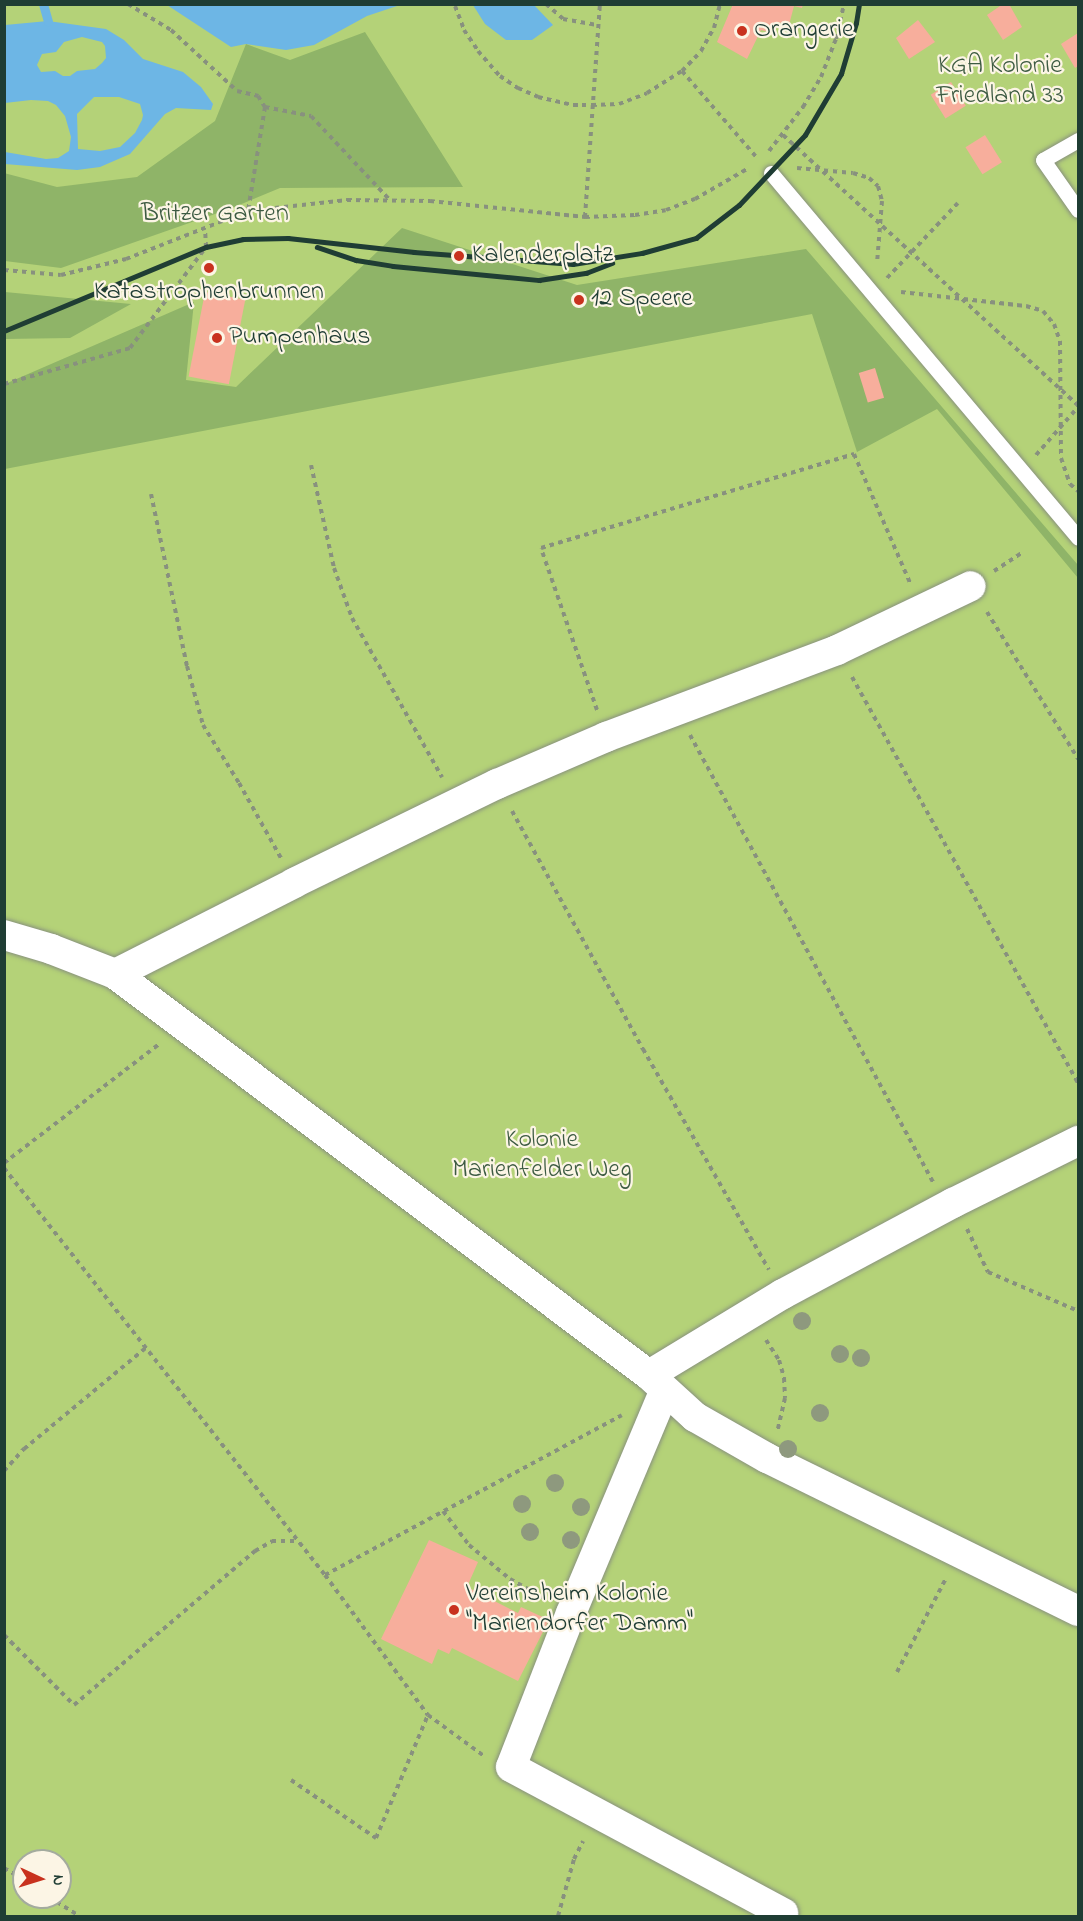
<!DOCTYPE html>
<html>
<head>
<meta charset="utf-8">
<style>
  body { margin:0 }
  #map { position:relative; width:1083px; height:1921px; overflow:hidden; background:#f1e5c7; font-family:"Indie Flower",sans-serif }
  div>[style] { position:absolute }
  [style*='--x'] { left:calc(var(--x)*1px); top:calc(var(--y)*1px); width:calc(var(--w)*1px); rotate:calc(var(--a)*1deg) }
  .green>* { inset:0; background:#b4d278 }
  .forest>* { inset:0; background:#8fb468 }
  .water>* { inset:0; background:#6db6e5 }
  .stream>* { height:9px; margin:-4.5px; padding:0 4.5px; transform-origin:4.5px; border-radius:4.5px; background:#6db6e5 }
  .building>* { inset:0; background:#f7ae9c; transform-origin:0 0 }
  .path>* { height:4px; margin-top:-2px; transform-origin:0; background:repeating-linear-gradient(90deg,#88917e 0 4.5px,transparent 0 9px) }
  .roads { filter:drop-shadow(0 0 2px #88917e) drop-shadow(0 0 2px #88917e) }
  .lane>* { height:15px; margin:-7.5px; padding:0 7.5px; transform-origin:7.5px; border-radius:7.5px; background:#fff }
  .street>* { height:30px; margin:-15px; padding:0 15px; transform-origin:15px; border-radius:15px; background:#fff }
  .rail>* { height:4.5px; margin:-2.25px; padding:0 2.25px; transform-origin:2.25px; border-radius:2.25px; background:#1f3d34 }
  .trees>* { width:18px; height:18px; margin:-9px; border-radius:50%; background:#8e997e }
  .dots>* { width:16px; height:16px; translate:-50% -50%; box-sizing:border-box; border:3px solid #fcf5e5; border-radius:50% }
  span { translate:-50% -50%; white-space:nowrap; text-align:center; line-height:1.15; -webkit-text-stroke:4.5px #fcf5e5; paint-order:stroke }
  .poi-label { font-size:26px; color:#1f3d34 }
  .left { translate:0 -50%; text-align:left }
  .park-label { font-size:26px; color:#3d5b42 }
  .frame { position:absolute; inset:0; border:6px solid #1f3d34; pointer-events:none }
  .north { position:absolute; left:12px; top:1849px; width:60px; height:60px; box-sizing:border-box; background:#fcf5e5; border:2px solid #a4ab9e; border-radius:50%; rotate:94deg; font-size:16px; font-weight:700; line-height:24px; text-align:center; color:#1f3d34 }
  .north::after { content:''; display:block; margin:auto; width:21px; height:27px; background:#c8321e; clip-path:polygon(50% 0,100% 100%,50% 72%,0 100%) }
</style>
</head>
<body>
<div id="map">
  <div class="green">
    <div style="clip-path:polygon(evenodd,5px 5px,1078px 5px,1078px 1916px,5px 1916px,5px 5px,24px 1861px,60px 1861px,60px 1897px,24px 1897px,24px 1861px)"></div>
  </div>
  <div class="forest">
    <div style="clip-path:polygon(365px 32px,463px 187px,280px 188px,232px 208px,61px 268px,5px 261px,4px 173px,57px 187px,137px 177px,215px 121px,246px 44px,290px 60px)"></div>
    <div style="clip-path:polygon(402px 228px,577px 285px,806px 249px,1078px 565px,1078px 578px,937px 409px,857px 452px,812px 314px,5px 469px,5px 384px,194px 302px,186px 380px,236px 387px)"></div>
    <div style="clip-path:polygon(4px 292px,5px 292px,131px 304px,70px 338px,5px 339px)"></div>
  </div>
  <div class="water">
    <div style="clip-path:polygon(167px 5px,400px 5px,367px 16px,314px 45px,286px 50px,246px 44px,231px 47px)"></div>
    <div style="clip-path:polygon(473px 5px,534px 5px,553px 25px,532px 40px,506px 40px,485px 24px)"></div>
    <div style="clip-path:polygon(evenodd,48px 21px,106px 29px,124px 40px,143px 59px,183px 72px,201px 87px,213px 104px,211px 110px,176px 108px,165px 114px,130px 154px,100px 167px,77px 170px,5px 164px,5px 152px,46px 159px,58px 158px,69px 151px,71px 137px,65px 116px,56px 105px,48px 101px,31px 100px,5px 103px,5px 25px,48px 21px,82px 37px,102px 42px,105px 46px,106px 58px,102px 63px,95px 69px,77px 71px,70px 76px,63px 76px,55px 71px,41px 72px,37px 65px,42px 54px,56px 52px,64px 42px,82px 37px,48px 21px,94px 97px,119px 97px,140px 104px,143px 115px,142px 120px,135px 133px,120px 147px,100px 151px,78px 149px,77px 114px,94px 97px)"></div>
  </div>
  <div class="stream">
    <div style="--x:43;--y:4;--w:18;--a:74"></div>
  </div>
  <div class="building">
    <div style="clip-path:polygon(733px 4px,803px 4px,802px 8px,794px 6px,789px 25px,777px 22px,774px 33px,761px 30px,747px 59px,717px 42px)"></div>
    <div style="clip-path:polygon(1003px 4px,1009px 4px,1022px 27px,1003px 40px,987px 15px)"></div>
    <div style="clip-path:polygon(918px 20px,935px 42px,909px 59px,896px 38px)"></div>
    <div style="clip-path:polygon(1078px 33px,1078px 66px,1075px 68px,1061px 44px)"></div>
    <div style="left:951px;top:82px;width:28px;height:24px;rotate:58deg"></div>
    <div style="left:985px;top:135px;width:32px;height:23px;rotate:58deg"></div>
    <div style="left:205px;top:292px;width:41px;height:86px;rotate:11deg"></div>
    <div style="left:875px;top:368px;width:31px;height:17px;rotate:73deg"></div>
    <div style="clip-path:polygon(429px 1540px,478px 1562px,467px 1587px,518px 1613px,521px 1607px,549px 1620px,518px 1681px,452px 1648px,449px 1654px,438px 1649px,432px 1664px,381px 1639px)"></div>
  </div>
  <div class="path">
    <div style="--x:128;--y:4;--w:50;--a:31.2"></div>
    <div style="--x:171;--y:30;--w:90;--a:42.7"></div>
    <div style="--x:237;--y:91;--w:22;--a:13"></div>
    <div style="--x:258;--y:96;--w:13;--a:58"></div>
    <div style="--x:265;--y:107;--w:105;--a:99.3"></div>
    <div style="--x:546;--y:4;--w:23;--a:41"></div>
    <div style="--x:563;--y:19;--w:36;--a:10"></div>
    <div style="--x:455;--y:6;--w:26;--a:69"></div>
    <div style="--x:464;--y:30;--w:25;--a:56"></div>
    <div style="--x:478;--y:51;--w:33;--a:49"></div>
    <div style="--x:500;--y:76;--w:22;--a:34"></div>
    <div style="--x:518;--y:88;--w:22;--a:24"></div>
    <div style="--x:538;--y:97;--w:36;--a:13"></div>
    <div style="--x:573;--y:105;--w:19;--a:0"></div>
    <div style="--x:592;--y:105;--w:27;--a:-2"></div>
    <div style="--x:619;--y:104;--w:30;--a:-21"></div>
    <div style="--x:647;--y:93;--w:41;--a:-32.2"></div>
    <div style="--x:682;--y:71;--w:28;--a:-46"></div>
    <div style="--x:701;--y:51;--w:26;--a:-61"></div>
    <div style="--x:714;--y:28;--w:25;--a:-76"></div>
    <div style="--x:682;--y:71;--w:115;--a:49.2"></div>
    <div style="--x:265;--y:107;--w:47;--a:11.1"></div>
    <div style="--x:311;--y:116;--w:114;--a:46.8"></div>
    <div style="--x:783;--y:135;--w:400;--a:42.5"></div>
    <div style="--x:769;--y:151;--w:56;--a:-52.3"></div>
    <div style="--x:803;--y:107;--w:35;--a:-59"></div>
    <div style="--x:821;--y:77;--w:41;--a:-68.5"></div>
    <div style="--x:836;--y:39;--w:36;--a:-77"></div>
    <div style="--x:797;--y:168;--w:56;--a:5.1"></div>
    <div style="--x:853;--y:173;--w:17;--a:17"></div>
    <div style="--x:869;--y:178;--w:12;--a:42"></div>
    <div style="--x:878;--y:186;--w:16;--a:75"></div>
    <div style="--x:882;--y:201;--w:62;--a:94.6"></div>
    <div style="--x:585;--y:217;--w:214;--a:-86"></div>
    <div style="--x:4;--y:270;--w:57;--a:5"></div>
    <div style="--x:61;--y:275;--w:67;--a:-13.8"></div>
    <div style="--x:126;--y:259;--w:131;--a:-21.5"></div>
    <div style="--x:248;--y:211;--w:100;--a:-6.3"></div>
    <div style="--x:347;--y:200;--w:83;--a:0.7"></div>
    <div style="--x:430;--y:201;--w:156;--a:5.9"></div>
    <div style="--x:585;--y:217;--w:50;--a:-2.3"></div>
    <div style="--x:635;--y:215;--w:31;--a:-9"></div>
    <div style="--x:666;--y:210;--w:31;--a:-21"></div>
    <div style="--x:695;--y:199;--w:62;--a:-29.9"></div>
    <div style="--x:887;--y:278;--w:103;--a:-46.6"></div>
    <div style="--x:901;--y:292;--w:126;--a:6.4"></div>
    <div style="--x:1026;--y:306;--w:18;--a:16"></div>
    <div style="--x:1043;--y:311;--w:17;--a:50"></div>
    <div style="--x:1054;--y:324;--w:18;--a:71"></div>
    <div style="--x:1060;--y:341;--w:117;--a:89.5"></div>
    <div style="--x:1061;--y:458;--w:28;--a:71"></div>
    <div style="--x:1070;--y:484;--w:11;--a:41"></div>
    <div style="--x:4;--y:384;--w:131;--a:-15.9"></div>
    <div style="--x:130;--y:348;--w:126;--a:-53"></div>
    <div style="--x:206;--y:247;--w:18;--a:-93"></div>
    <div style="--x:1036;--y:455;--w:64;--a:-48.8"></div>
    <div style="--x:311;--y:465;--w:106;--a:77.4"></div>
    <div style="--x:334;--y:568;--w:53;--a:70.2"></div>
    <div style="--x:352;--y:618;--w:183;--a:60.5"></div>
    <div style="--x:151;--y:494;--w:176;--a:78.2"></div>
    <div style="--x:187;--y:666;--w:61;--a:74.8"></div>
    <div style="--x:203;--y:725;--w:68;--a:58.2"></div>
    <div style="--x:239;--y:783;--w:86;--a:60.8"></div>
    <div style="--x:994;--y:571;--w:35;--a:-33"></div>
    <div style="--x:987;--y:612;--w:173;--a:58.2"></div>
    <div style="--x:852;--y:677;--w:465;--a:60.9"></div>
    <div style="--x:597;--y:710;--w:171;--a:-109.1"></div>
    <div style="--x:541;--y:548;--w:327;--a:-16.7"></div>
    <div style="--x:854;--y:454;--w:141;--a:66.5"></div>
    <div style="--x:690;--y:735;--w:509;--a:61.47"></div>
    <div style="--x:512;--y:811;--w:272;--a:61.2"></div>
    <div style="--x:643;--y:1049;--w:254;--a:60.3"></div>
    <div style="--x:4;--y:1163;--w:195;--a:-37.5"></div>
    <div style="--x:4;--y:1168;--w:518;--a:51.74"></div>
    <div style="--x:325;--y:1575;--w:174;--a:53.7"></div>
    <div style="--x:428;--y:1715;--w:69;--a:36.2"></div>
    <div style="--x:967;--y:1229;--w:48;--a:64"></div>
    <div style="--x:988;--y:1272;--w:98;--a:23.4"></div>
    <div style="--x:766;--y:1340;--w:24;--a:57"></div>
    <div style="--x:779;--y:1360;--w:19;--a:74"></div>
    <div style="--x:784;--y:1378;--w:20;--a:87"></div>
    <div style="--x:785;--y:1398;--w:35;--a:103"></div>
    <div style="--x:4;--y:1471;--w:30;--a:-48"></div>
    <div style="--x:24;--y:1449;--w:160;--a:-39.7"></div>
    <div style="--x:443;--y:1511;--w:43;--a:52.6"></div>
    <div style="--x:469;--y:1545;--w:53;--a:39.7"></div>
    <div style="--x:510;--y:1579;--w:41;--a:29.1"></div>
    <div style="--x:325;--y:1575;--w:337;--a:-28.3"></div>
    <div style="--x:4;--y:1635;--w:99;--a:45"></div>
    <div style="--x:74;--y:1705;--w:238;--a:-40.4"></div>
    <div style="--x:255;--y:1551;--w:20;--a:-30"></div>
    <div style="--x:272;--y:1541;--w:24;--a:0"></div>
    <div style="--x:897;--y:1672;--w:104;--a:-62.4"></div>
    <div style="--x:291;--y:1780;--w:103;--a:34.3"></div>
    <div style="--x:376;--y:1838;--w:134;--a:-67.1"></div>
    <div style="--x:4;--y:1868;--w:23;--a:31"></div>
    <div style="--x:49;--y:1897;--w:36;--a:32"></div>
    <div style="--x:558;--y:1916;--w:59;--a:-74.3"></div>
    <div style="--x:574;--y:1859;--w:20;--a:-63"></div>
  </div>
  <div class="roads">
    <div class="lane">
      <div style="--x:1078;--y:140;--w:40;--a:150.3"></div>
      <div style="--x:1043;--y:160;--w:61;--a:55"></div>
      <div style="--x:771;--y:173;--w:477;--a:49.9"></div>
    </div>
    <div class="street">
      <div style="--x:4;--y:935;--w:49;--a:16.6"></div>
      <div style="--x:51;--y:949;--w:69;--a:21.3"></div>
      <div style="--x:115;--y:974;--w:668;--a:36.9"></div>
      <div style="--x:649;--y:1375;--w:62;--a:42.4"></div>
      <div style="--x:695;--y:1417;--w:83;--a:29.7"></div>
      <div style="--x:767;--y:1458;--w:347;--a:26.2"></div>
      <div style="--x:115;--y:974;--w:201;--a:-26.9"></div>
      <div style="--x:294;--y:883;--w:226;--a:-26"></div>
      <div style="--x:497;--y:784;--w:119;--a:-23.3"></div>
      <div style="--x:606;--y:737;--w:247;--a:-20.6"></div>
      <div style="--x:837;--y:650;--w:148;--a:-25.5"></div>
      <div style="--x:649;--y:1375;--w:157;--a:-31.2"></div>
      <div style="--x:783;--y:1294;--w:193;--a:-28.2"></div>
      <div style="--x:953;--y:1203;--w:140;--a:-26.4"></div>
      <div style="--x:664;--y:1392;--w:240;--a:112.8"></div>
      <div style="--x:571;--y:1613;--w:165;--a:111.3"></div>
      <div style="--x:511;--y:1767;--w:309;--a:28.2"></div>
    </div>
  </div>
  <div class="rail">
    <div style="--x:317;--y:247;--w:41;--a:18.4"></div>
    <div style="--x:356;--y:260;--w:37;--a:9"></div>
    <div style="--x:393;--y:266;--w:147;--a:5.5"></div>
    <div style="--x:539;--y:280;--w:48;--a:-8.5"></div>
    <div style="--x:586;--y:273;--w:28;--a:-21"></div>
    <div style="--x:4;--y:331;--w:219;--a:-22.6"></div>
    <div style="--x:206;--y:247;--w:38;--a:-12"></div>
    <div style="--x:243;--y:239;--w:45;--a:-1.3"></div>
    <div style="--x:288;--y:238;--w:127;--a:6.3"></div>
    <div style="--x:414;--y:252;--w:159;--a:4.3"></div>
    <div style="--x:573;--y:264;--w:70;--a:-9.1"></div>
    <div style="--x:642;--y:253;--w:56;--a:-15.5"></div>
    <div style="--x:696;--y:238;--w:54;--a:-37.5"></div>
    <div style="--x:739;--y:205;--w:96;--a:-46.7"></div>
    <div style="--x:805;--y:135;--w:71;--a:-59.5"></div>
    <div style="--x:841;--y:74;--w:53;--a:-73.6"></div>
    <div style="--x:856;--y:23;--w:19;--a:-81"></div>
  </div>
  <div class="trees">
    <div style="left:802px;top:1321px"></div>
    <div style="left:840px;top:1354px"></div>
    <div style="left:861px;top:1358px"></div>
    <div style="left:820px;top:1413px"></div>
    <div style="left:788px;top:1449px"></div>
    <div style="left:555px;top:1483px"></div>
    <div style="left:522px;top:1504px"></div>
    <div style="left:581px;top:1507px"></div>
    <div style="left:530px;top:1532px"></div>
    <div style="left:571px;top:1540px"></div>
  </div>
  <div class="dots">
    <div style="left:742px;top:31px;background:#c8321e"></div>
    <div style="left:459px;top:256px;background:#c8321e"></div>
    <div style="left:209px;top:268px;background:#c8321e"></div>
    <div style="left:579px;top:300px;background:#c8321e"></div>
    <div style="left:217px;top:338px;background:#c8321e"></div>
    <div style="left:454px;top:1610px;background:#c8321e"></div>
  </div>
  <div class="poi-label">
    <span class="left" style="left:754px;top:31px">Orangerie</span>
    <span class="left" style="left:472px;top:256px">Kalenderplatz</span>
    <span style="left:209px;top:293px">Katastrophenbrunnen</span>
    <span class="left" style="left:591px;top:300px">12 Speere</span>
    <span class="left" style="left:229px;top:338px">Pumpenhaus</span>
    <span class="left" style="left:466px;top:1610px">Vereinsheim Kolonie<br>"Mariendorfer Damm"</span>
  </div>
  <div class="park-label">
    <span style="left:1000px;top:82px">KGA Kolonie<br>Friedland 33</span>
    <span style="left:215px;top:215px">Britzer Garten</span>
    <span style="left:542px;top:1156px">Kolonie<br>Marienfelder Weg</span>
  </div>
  <div class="frame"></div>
  <div class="north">N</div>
</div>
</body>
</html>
